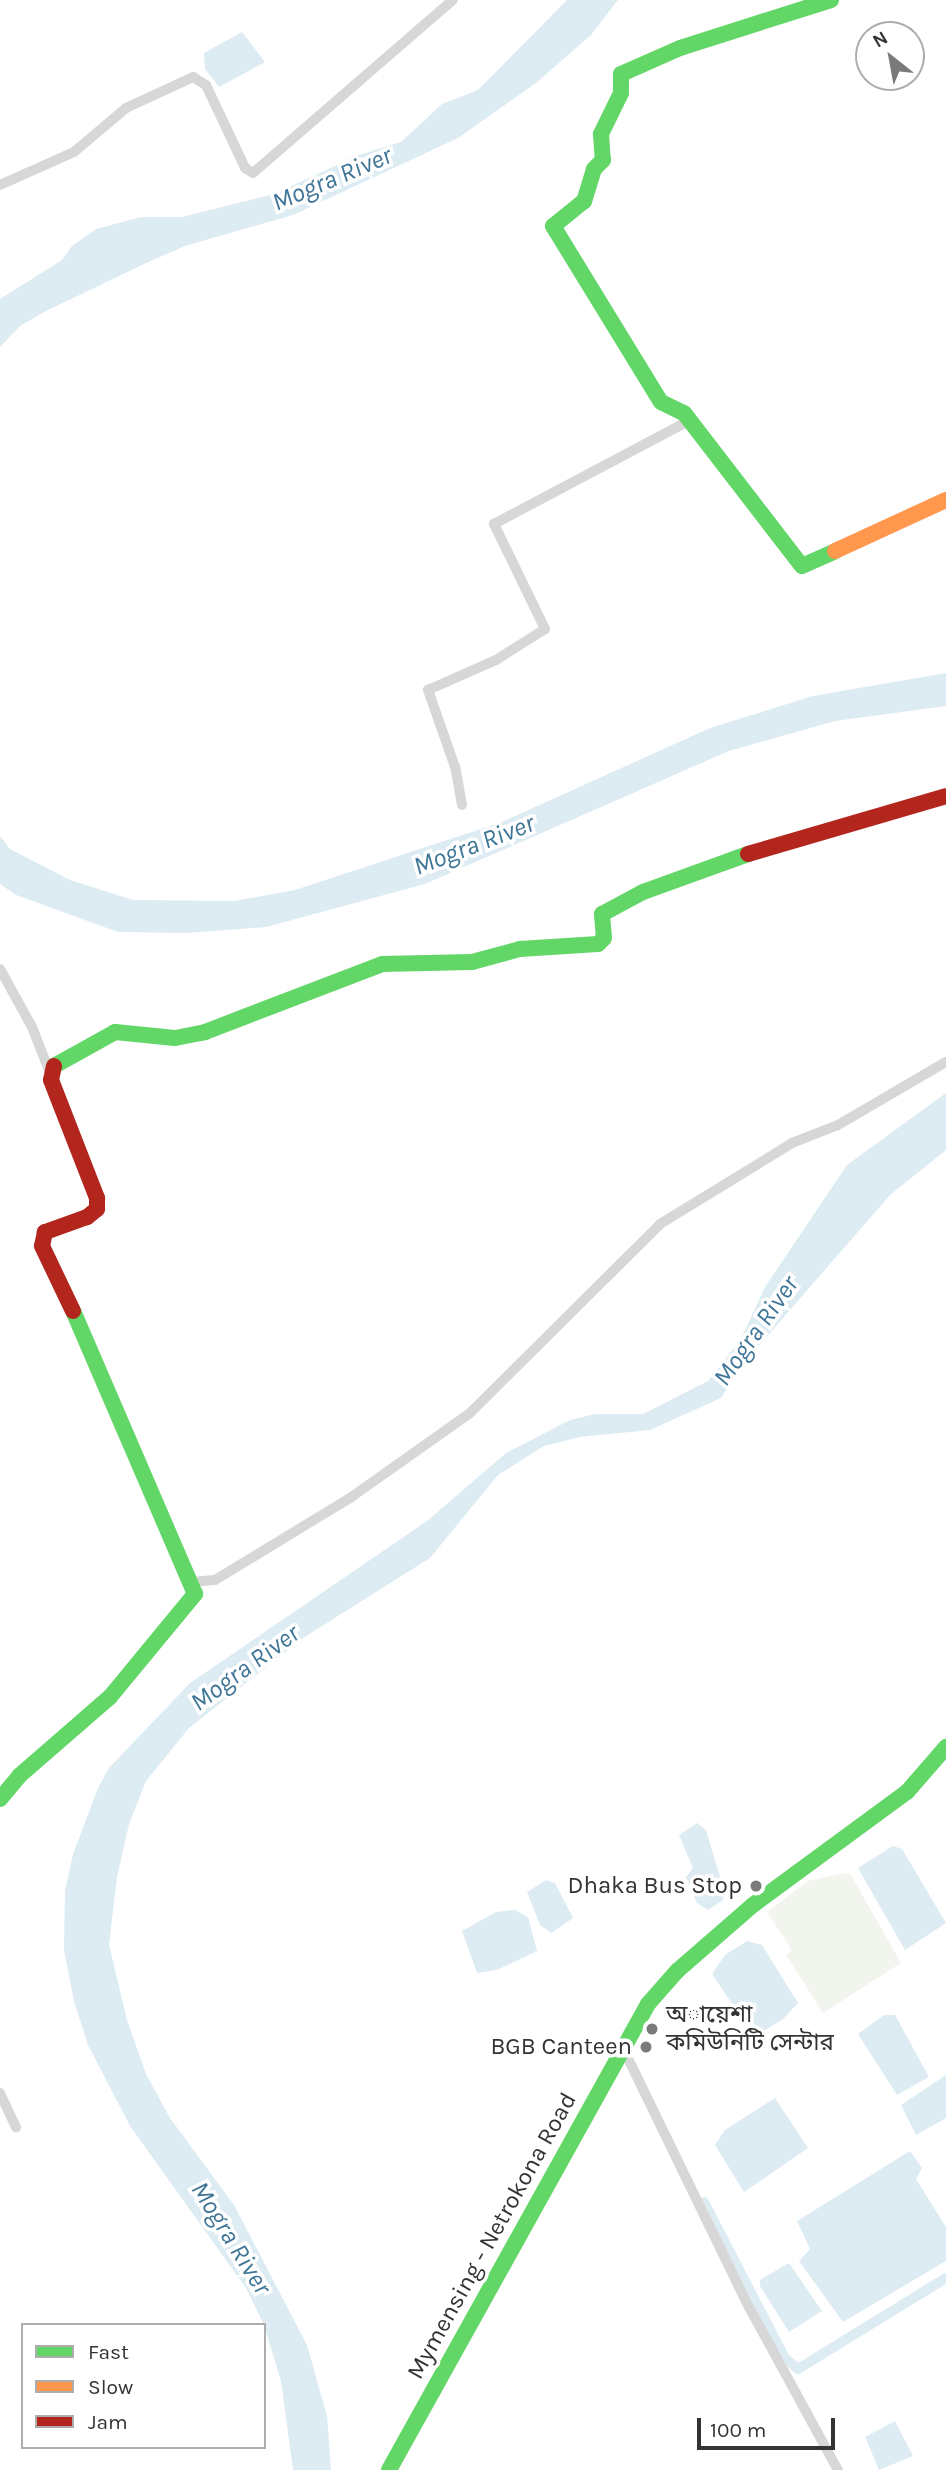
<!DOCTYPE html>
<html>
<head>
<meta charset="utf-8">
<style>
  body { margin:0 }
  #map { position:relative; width:946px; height:2470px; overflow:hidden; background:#fff; font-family:Karla,"Noto Sans Bengali",sans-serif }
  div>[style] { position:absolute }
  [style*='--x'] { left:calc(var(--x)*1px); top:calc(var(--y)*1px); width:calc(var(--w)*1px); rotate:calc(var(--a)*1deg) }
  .green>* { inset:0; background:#f1f5ed }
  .water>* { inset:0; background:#ddebf3 }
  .canal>* { height:10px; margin:-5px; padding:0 5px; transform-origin:5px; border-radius:5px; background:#ddebf3 }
  .street>* { height:10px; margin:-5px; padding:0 5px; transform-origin:5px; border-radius:5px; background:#d7d7d7 }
  .fast>* { height:16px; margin:-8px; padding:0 8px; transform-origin:8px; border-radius:8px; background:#63d668 }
  .slow>* { height:16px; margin:-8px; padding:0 8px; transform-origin:8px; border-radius:8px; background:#ff974d }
  .jam>* { height:16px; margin:-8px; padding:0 8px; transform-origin:8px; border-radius:8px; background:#b3261e }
  .dots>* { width:19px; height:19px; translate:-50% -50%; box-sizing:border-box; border:4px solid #fff; border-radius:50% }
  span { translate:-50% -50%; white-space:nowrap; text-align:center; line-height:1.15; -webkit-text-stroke:7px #fff; paint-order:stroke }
  .poi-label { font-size:24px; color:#333 }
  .right { translate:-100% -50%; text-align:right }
  .left { translate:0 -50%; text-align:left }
  .street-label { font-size:24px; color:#333 }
  .water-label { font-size:26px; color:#3f7597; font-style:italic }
  .legend { position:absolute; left:21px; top:2323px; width:245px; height:126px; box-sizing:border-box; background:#fff; border:2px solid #adadad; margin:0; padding:9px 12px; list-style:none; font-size:21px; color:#333 }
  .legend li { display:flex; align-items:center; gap:14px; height:35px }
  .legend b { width:35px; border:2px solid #adadad }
  .north { position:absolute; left:855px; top:21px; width:70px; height:70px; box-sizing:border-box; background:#fff; border:2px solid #adadad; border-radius:50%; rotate:329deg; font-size:19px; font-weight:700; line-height:28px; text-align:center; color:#333 }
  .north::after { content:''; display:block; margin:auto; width:24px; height:32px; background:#7a7a7a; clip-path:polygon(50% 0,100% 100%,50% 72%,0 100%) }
  .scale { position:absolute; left:697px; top:2418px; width:138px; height:32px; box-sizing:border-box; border:4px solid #333; border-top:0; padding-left:9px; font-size:21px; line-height:24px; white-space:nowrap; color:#333; -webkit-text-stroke:5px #fff; paint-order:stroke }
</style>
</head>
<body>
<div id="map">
  <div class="green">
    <div style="clip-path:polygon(845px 1873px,851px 1875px,901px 1963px,823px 2013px,786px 1955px,792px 1950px,767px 1912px,808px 1881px)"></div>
  </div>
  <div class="water">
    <div style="clip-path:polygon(567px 0,618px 0,591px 35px,536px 83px,458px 138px,293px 215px,185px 246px,144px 264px,44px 312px,20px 326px,0 347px,0 299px,62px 260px,72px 246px,96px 229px,141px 217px,182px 217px,274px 194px,359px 155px,401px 142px,442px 104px,478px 90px)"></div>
    <div style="clip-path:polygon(242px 32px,265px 62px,219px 87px,205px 69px,204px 53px)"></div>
    <div style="clip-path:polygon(946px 673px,946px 706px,835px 721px,729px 751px,425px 884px,266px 927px,186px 933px,118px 932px,16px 895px,0 884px,0 836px,10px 849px,70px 880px,133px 900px,234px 901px,295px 890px,502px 822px,710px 728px,813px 696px)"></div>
    <div style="clip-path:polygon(946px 1093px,946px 1150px,890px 1195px,743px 1364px,721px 1398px,650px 1430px,580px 1437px,544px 1446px,498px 1475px,430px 1558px,303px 1638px,189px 1728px,146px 1781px,129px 1824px,117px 1877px,109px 1945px,127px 2020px,146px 2074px,170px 2118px,234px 2205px,307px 2345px,327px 2416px,331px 2470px,293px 2470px,281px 2381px,264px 2325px,246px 2288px,130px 2126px,88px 2045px,74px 2001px,64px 1950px,65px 1891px,73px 1854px,98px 1788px,109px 1768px,190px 1683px,427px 1521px,506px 1453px,570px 1420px,595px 1414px,643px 1414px,708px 1381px,741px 1339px,765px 1287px,847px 1165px)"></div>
    <div style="clip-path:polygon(697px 1823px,706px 1830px,724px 1890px,723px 1900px,708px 1910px,697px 1903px,686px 1877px,693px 1868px,679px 1835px)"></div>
    <div style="clip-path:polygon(893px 1846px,902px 1849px,946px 1923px,905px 1950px,858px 1868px)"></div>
    <div style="clip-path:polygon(546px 1880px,555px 1883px,573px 1918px,551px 1933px,540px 1925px,527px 1892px)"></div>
    <div style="clip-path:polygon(515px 1910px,528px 1917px,537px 1951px,497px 1970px,477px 1973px,462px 1931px,496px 1912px)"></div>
    <div style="clip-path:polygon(747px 1941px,762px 1945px,798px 2003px,783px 2019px,759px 2034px,735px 2008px,712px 1974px,725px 1955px)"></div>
    <div style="clip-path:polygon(884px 2015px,895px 2015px,929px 2077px,897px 2095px,858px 2034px)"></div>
    <div style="clip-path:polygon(946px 2075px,946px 2118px,916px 2135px,901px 2105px)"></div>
    <div style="clip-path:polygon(775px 2098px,808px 2148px,744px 2192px,715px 2145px,725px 2130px)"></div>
    <div style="clip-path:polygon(910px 2151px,922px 2168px,916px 2179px,946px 2227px,946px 2261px,843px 2322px,799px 2261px,810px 2249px,797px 2221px)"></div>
    <div style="clip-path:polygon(789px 2263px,822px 2311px,789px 2332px,760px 2286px,760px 2280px)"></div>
    <div style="clip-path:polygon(895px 2421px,913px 2456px,879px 2470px,865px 2437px)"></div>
  </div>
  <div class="canal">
    <div style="--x:704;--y:2202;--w:176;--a:62.6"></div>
    <div style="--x:785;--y:2358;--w:17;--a:40"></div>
    <div style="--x:798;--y:2369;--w:174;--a:-31.6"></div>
  </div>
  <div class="street">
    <div style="--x:0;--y:185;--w:81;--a:-24"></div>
    <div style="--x:74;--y:152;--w:68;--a:-40.2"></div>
    <div style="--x:126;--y:108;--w:74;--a:-24.8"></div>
    <div style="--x:193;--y:77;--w:15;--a:32"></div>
    <div style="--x:206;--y:85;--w:92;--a:64.8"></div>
    <div style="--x:245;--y:168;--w:9;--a:32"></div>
    <div style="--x:253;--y:173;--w:264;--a:-40.9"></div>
    <div style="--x:462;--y:805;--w:39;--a:-100"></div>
    <div style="--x:455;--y:767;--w:82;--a:-109.3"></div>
    <div style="--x:428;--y:690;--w:74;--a:-23.8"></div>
    <div style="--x:496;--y:660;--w:58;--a:-32.3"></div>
    <div style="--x:545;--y:629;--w:117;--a:-115.9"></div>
    <div style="--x:494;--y:524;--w:218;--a:-27.9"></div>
    <div style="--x:0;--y:969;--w:66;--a:61.1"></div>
    <div style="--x:32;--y:1027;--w:49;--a:68.6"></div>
    <div style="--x:191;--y:1582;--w:24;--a:-5"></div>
    <div style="--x:215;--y:1580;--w:158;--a:-31.3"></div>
    <div style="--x:350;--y:1498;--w:147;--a:-35.3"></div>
    <div style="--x:470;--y:1413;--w:268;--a:-44.8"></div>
    <div style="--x:660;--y:1224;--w:155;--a:-31.5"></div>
    <div style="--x:792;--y:1143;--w:49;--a:-21.4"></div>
    <div style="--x:838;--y:1125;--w:125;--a:-30.3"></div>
    <div style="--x:622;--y:2046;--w:290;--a:64.1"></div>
    <div style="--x:749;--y:2307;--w:186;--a:61.4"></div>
    <div style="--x:0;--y:2093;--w:38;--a:65"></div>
  </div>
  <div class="fast">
    <div style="--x:831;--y:0;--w:158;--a:162.4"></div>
    <div style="--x:680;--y:48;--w:64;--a:156.2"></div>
    <div style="--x:621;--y:74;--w:19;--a:90"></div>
    <div style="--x:621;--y:93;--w:46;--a:116"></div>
    <div style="--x:601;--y:134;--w:26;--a:86"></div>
    <div style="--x:603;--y:160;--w:13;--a:135"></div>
    <div style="--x:594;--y:169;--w:34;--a:107"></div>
    <div style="--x:584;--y:201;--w:40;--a:141"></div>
    <div style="--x:553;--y:226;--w:206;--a:58.5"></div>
    <div style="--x:661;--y:402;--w:25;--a:26"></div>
    <div style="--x:684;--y:413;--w:193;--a:52.4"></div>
    <div style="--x:802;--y:566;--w:36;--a:-24"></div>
    <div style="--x:54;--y:1066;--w:70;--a:-29.1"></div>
    <div style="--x:115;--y:1032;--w:60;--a:5.7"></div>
    <div style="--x:175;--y:1038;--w:31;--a:-11"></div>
    <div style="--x:205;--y:1032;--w:190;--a:-21"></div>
    <div style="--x:382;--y:964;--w:90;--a:-1.3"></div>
    <div style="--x:472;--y:962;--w:50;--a:-15.2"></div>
    <div style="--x:520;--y:949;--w:78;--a:-3.7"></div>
    <div style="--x:598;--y:944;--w:8;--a:-45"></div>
    <div style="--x:604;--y:938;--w:24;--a:-95"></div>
    <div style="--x:602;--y:914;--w:47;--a:-28.2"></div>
    <div style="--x:643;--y:892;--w:112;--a:-19.9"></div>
    <div style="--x:0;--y:1799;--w:30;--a:-50"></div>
    <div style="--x:19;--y:1776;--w:121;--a:-41"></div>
    <div style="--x:110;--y:1697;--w:134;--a:-50.5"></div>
    <div style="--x:195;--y:1594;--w:308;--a:-113.3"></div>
    <div style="--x:389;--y:2470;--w:533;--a:-60.93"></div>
    <div style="--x:648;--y:2004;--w:44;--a:-48.7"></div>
    <div style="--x:677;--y:1971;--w:101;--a:-41"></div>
    <div style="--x:753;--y:1905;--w:191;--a:-36.3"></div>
    <div style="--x:907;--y:1792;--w:60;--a:-49.1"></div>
  </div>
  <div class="slow">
    <div style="--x:835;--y:551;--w:122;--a:-24.7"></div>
  </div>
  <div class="jam">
    <div style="--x:748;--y:854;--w:206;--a:-16.3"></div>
    <div style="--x:54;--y:1066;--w:14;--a:102"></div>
    <div style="--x:51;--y:1080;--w:127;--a:68.7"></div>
    <div style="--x:97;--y:1198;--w:11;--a:90"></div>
    <div style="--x:97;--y:1209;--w:13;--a:141"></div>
    <div style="--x:87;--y:1217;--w:45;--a:160.3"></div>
    <div style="--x:45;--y:1232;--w:14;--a:102"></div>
    <div style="--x:42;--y:1246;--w:72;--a:64.5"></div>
  </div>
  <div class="dots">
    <div style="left:756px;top:1886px;background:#7a7a7a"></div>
    <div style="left:652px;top:2029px;background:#7a7a7a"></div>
    <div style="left:646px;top:2047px;background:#7a7a7a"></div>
  </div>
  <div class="poi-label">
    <span class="right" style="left:742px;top:1886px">Dhaka Bus Stop</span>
    <span class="left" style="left:666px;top:2029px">অায়েশা<br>কমিউনিটি সেন্টার</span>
    <span class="right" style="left:632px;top:2047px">BGB Canteen</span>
  </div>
  <div class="street-label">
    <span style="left:492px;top:2236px;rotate:-61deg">Mymensing - Netrokona Road</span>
  </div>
  <div class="water-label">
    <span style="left:332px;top:179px;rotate:-23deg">Mogra River</span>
    <span style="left:474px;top:845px;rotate:-21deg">Mogra River</span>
    <span style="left:756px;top:1331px;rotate:-55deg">Mogra River</span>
    <span style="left:245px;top:1668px;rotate:-36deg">Mogra River</span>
    <span style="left:231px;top:2238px;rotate:58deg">Mogra River</span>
  </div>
  <ul class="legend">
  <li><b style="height:9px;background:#63d668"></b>Fast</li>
  <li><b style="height:9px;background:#ff974d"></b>Slow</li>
  <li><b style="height:9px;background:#b3261e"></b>Jam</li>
  </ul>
  <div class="north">N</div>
  <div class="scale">100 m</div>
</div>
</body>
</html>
